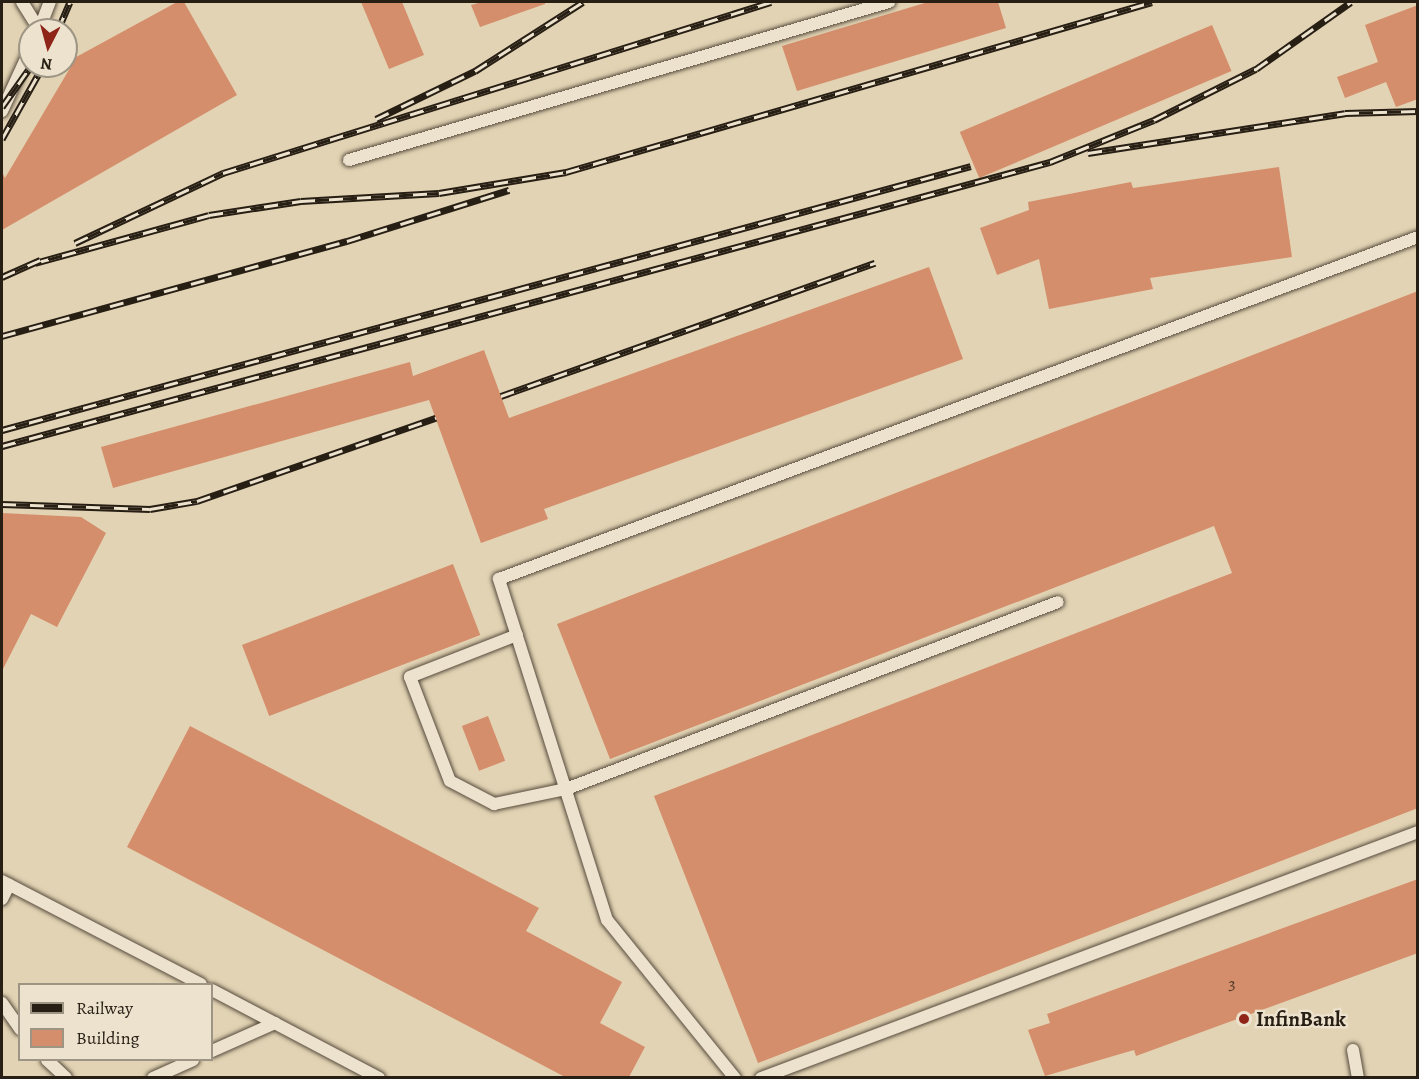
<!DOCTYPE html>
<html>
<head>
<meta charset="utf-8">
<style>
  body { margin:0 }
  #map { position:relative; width:1419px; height:1079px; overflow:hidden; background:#e2d3b4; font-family:Alegreya,serif }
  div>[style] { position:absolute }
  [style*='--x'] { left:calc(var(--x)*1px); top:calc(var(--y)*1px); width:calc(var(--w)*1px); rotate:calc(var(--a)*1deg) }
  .building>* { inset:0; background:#d58e6b; transform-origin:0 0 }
  .roads { filter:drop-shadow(0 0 2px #564b3c) drop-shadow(0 0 2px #564b3c) }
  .lane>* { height:12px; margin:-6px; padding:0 6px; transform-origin:6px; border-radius:6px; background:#ece2ce }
  .rail>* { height:7px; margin-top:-3.5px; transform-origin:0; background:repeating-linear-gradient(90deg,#ece2ce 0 14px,#271e14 0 28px); box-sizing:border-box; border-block:2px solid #271e14 }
  .dots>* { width:16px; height:16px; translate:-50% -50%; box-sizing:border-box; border:3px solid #ece2ce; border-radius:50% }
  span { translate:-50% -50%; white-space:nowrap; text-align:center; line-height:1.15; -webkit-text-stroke:4.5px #ece2ce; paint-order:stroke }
  .number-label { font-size:18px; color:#523a2a }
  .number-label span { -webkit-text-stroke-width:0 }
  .poi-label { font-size:21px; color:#271e14; font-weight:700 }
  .left { translate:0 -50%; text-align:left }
  .frame { position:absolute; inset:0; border:3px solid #271e14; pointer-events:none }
  .legend { position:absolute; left:18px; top:983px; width:195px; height:78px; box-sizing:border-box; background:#ece2ce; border:2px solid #9d9484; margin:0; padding:8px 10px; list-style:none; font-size:18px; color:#271e14 }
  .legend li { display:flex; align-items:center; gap:12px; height:30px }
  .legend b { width:30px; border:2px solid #9d9484 }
  .north { position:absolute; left:18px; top:18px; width:60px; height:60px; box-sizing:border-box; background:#ece2ce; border:2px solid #9d9484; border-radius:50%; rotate:186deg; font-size:16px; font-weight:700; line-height:24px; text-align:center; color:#271e14 }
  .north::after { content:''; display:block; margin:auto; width:21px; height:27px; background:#8f2418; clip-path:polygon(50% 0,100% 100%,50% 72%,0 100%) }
</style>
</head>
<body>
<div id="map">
  <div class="building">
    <div style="clip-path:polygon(177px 2px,184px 2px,237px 95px,2px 230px,2px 172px,5px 178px,70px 68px,67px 62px)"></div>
    <div style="clip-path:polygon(361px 2px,402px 2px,424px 55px,389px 69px)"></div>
    <div style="clip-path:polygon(482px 2px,545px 2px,545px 4px,480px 27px,471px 5px)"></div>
    <div style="clip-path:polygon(928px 2px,998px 2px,1006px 28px,797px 91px,782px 46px)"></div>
    <div style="clip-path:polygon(1418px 5px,1418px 99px,1396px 107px,1386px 82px,1345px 98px,1337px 77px,1378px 62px,1365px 25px)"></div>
    <div style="left:1212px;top:25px;width:50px;height:274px;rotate:67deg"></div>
    <div style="clip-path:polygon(1279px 167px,1292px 257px,1150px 278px,1153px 289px,1049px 309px,1039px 259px,997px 275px,980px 228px,1029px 210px,1028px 202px,1131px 182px,1133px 188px)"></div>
    <div style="clip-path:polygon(929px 267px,963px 359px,544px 509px,548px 519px,481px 543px,429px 400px,113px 488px,101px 447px,410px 362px,413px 376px,484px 350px,509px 418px)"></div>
    <div style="clip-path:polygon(1418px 291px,1418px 808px,758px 1063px,654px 796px,1232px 573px,1214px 526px,610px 759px,557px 624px)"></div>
    <div style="clip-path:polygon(2px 513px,81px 517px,106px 533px,57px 627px,31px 614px,2px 671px)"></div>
    <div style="left:453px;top:564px;width:76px;height:226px;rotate:69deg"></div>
    <div style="left:488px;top:716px;width:48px;height:28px;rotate:69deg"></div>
    <div style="clip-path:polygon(190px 726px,539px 908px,526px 931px,622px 982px,600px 1023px,645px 1047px,629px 1077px,565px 1077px,127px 847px)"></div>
    <div style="clip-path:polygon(1418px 879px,1418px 953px,1136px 1056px,1134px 1050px,1045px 1076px,1028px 1030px,1050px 1023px,1047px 1014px)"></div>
  </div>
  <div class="roads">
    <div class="lane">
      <div style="--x:22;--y:2;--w:32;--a:58"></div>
      <div style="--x:39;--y:30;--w:30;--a:-69"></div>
      <div style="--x:2;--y:111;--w:67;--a:-65.3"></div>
      <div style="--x:349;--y:160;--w:563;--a:-16.31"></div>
      <div style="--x:517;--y:635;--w:115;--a:158.6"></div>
      <div style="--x:410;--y:677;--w:111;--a:69"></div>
      <div style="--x:450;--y:781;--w:50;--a:27.6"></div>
      <div style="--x:494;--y:804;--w:74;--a:-11.8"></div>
      <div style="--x:566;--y:789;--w:526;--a:-20.81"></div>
      <div style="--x:2;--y:881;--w:224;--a:27.4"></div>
      <div style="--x:2;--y:899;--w:16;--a:-63"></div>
      <div style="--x:212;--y:990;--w:189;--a:27.8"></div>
      <div style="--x:2;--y:1003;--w:32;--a:55"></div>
      <div style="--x:1353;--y:1050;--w:28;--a:80"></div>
      <div style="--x:212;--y:1051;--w:69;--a:-24"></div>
      <div style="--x:47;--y:1060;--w:26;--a:43"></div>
      <div style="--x:153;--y:1078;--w:44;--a:-24.2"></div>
      <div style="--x:735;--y:1078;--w:203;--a:-129"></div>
      <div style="--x:607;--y:920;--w:358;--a:-107.6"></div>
      <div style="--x:499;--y:579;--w:981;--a:-20.41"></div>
      <div style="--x:761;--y:1078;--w:702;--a:-20.53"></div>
    </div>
  </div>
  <div class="rail">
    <div style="--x:58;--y:30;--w:30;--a:-67"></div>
    <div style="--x:2;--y:107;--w:50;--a:-54.7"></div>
    <div style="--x:376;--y:119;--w:110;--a:-25.9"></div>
    <div style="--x:475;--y:71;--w:128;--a:-32.6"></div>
    <div style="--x:2;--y:139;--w:84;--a:-60.7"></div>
    <div style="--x:1088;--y:153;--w:260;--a:-8.8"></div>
    <div style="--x:1345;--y:113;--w:73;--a:-1.6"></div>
    <div style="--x:75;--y:243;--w:164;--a:-25.3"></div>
    <div style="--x:223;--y:173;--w:574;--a:-17.33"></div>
    <div style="--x:35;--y:263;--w:180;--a:-15.4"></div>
    <div style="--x:209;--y:215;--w:93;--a:-8.7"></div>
    <div style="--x:301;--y:201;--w:138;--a:-3.3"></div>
    <div style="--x:439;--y:193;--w:129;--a:-9.4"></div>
    <div style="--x:566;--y:172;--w:610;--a:-16.18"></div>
    <div style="--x:2;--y:277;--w:42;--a:-24.1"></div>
    <div style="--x:2;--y:336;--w:358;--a:-15.4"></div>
    <div style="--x:347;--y:241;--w:170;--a:-17.5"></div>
    <div style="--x:501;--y:396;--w:397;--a:-19.6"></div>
    <div style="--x:2;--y:430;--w:1004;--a:-15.24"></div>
    <div style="--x:2;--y:446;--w:1086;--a:-15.16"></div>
    <div style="--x:1050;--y:162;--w:112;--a:-22"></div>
    <div style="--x:1154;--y:120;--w:114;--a:-26.6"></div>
    <div style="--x:1256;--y:69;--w:116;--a:-35.2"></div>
    <div style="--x:2;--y:504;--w:148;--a:1.9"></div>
    <div style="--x:150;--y:509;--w:48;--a:-9.7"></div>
    <div style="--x:197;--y:501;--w:253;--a:-19.2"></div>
  </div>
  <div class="dots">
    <div style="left:1244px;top:1019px;background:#8f2418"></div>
  </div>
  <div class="number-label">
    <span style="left:1232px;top:983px">3</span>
  </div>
  <div class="poi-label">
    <span class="left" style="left:1256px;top:1019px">InfinBank</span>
  </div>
  <div class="frame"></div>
  <ul class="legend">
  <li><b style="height:8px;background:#271e14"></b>Railway</li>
  <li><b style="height:16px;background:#d58e6b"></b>Building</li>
  </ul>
  <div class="north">N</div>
</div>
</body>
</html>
